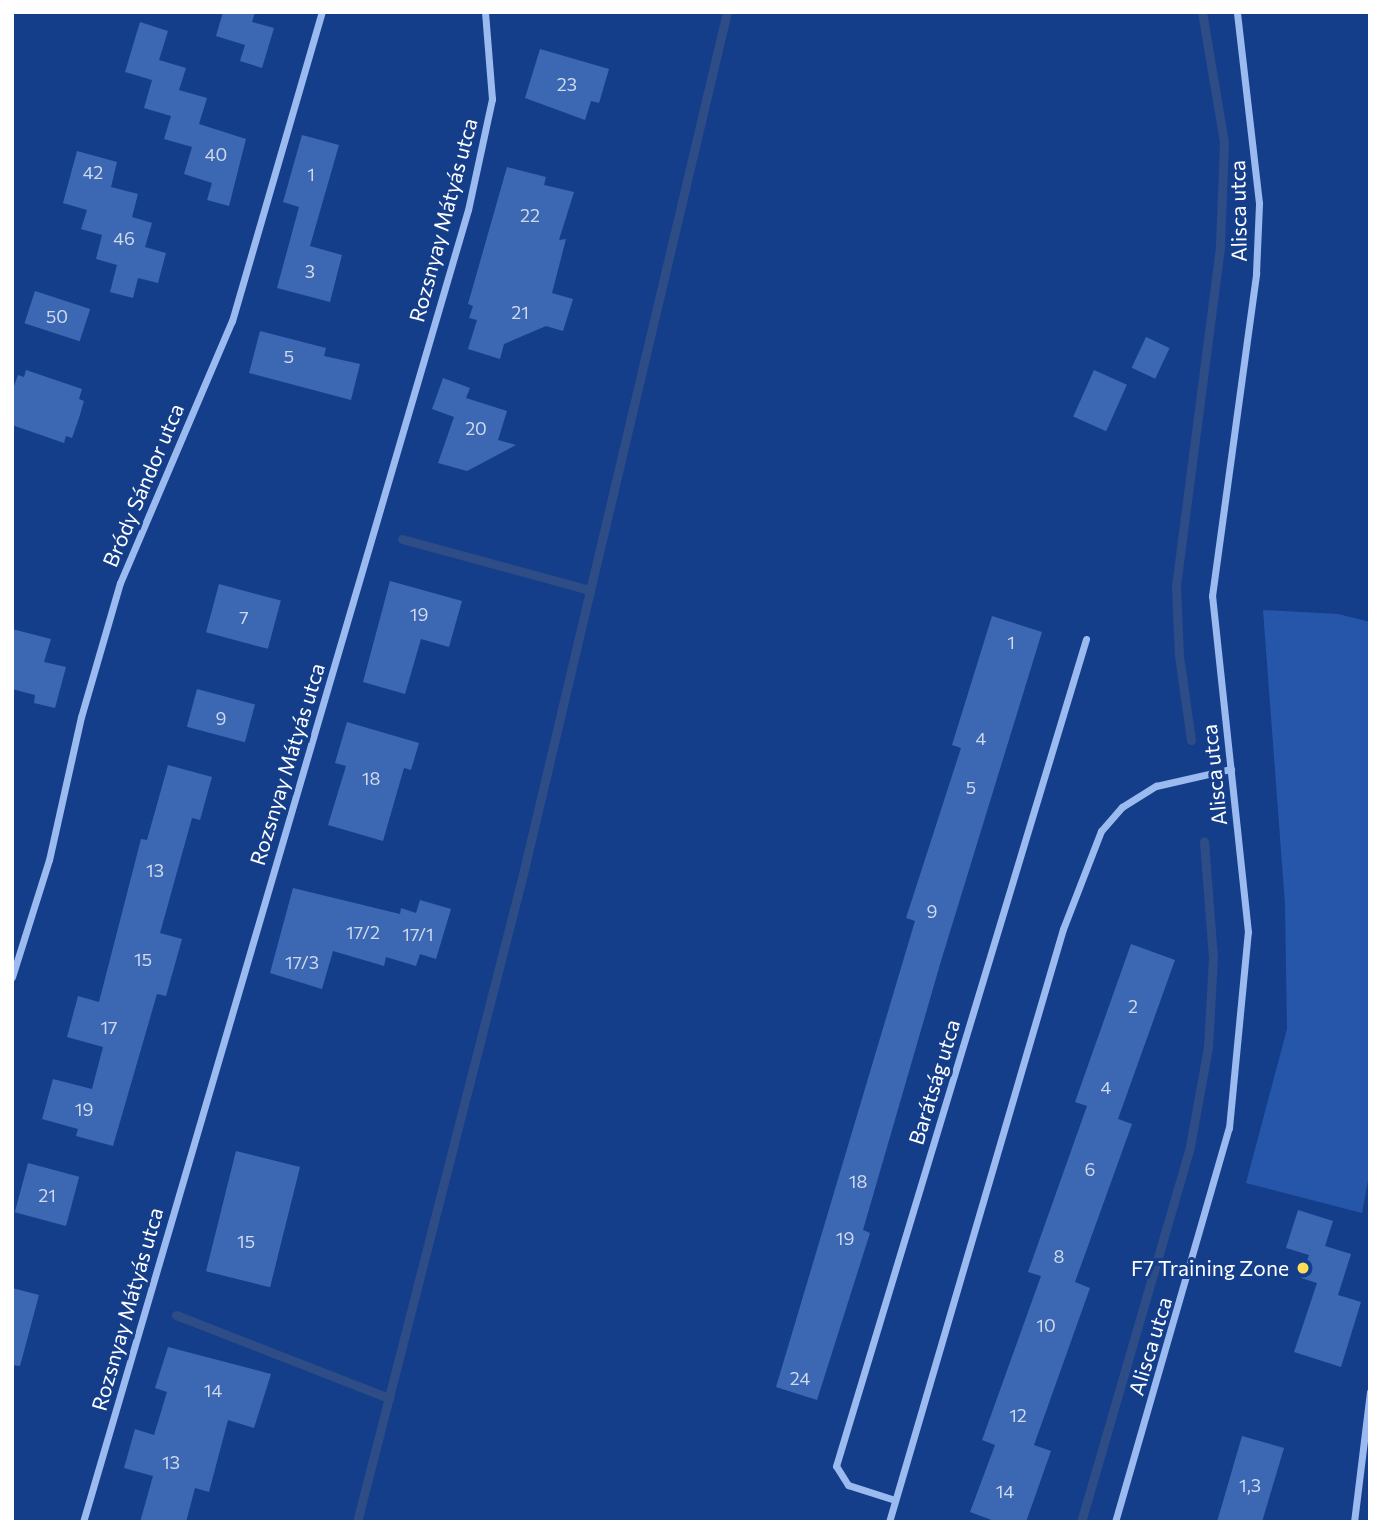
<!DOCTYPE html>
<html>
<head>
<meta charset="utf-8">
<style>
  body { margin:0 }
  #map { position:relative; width:1382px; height:1534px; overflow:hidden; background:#143e8a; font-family:Commissioner,sans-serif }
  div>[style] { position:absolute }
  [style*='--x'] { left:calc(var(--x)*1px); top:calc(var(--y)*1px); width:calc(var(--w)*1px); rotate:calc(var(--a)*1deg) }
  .green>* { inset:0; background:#2656a9 }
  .stream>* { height:9px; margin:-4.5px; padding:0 4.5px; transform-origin:4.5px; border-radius:4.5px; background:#2e4d86 }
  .building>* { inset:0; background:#3c68b3; transform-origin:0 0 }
  .street>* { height:7px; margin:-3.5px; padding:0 3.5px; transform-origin:3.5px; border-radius:3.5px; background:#9abaf0 }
  .dots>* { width:19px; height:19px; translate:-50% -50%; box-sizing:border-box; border:4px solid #143e8a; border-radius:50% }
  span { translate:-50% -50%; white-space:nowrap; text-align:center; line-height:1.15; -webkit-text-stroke:6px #143e8a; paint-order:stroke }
  .number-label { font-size:18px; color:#ced9ec }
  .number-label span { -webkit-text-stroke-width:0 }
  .street-label { font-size:21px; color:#fff }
  .poi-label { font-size:21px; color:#fff }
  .right { translate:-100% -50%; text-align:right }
  .frame { position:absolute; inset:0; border:14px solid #fff; pointer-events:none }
</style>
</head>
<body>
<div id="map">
  <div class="green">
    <div style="clip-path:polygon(1263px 610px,1338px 614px,1370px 622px,1370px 1169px,1362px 1213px,1246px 1183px,1287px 1029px,1285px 904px)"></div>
  </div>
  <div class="stream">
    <div style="--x:402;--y:539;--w:195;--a:15.2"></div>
    <div style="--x:1191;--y:740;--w:85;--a:-98.1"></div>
    <div style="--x:1179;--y:656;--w:70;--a:-92.5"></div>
    <div style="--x:1176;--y:586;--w:344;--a:-82.6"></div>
    <div style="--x:1220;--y:245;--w:103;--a:-87.8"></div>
    <div style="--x:1224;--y:142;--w:132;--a:-99.6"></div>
    <div style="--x:176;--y:1315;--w:229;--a:21.3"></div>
    <div style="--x:357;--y:1522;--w:669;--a:-75.63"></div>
    <div style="--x:523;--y:874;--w:886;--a:-76.69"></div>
    <div style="--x:1081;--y:1522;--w:391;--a:-73.8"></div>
    <div style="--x:1190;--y:1146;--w:101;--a:-79.7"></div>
    <div style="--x:1208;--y:1047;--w:89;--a:-86.8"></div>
    <div style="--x:1213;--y:958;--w:117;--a:-94.4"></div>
  </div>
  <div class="building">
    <div style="clip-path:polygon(223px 12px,255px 12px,252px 22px,274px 28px,262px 68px,240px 61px,245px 45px,216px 36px)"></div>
    <div style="clip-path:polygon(140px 22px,168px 31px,159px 60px,186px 68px,179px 90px,207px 98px,199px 124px,246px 139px,229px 206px,207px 200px,212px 183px,184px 174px,192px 147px,164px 139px,171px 116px,144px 108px,152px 80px,125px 72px)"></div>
    <div style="clip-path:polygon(540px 49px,609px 69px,599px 103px,591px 101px,585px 120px,525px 98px)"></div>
    <div style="clip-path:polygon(302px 135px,339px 145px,310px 246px,342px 255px,330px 302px,277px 288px,299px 207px,283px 202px)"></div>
    <div style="clip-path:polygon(77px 151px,117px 162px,111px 187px,138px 194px,132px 217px,152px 223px,145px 247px,166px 253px,158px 283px,138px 278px,133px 298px,110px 292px,117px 265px,96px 259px,102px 235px,81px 229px,87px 210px,63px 203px)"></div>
    <div style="clip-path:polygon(507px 167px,546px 177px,544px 185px,574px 192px,559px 240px,566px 239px,552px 293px,573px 299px,563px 331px,546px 326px,504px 344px,500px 359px,468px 349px,477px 320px,469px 318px,473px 306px,468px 304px)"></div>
    <div style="left:35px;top:291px;width:58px;height:34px;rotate:18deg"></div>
    <div style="clip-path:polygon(260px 331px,326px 348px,324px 356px,360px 364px,351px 400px,249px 373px)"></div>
    <div style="left:1146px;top:337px;width:26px;height:34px;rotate:25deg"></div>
    <div style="clip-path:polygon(26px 370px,82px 389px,79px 399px,84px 401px,79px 418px,72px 438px,66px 436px,64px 443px,12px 425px,12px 392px,18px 375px,24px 377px)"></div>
    <div style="left:1094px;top:370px;width:36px;height:51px;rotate:24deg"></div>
    <div style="clip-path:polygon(443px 378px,470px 388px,466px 398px,507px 411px,498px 440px,516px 445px,467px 471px,438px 463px,454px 417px,432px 409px)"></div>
    <div style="clip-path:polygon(390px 581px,462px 601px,449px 647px,421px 639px,405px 694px,363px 682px)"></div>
    <div style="left:219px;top:584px;width:64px;height:50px;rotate:15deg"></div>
    <div style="clip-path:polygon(992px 616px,1042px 632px,941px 961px,863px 1230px,870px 1233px,817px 1400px,776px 1387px,915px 921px,906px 918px,961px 748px,952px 745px)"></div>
    <div style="clip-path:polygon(12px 629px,51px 639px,44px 662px,66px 667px,55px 708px,34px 703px,35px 695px,12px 689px)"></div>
    <div style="left:197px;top:689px;width:60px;height:39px;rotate:15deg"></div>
    <div style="clip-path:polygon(347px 722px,419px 743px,411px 770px,404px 768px,383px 841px,328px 825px,346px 766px,335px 763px)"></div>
    <div style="clip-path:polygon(168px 765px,212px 777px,200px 820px,192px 818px,160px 933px,182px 939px,166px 996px,157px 994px,113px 1146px,76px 1136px,78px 1129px,42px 1119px,53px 1079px,92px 1089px,103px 1047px,67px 1037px,78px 996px,99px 1002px,141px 839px,147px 840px)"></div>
    <div style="clip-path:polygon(293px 888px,400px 914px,401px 908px,416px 913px,420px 900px,451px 909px,436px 959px,420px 954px,416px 966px,386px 957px,384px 966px,333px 951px,322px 989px,270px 973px)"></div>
    <div style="clip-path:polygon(1131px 944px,1175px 960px,1118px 1119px,1132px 1124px,1075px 1282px,1090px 1288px,1034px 1445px,1051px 1451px,1026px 1522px,997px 1522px,970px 1512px,995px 1445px,982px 1440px,1041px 1276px,1028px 1272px,1087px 1106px,1075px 1102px)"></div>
    <div style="left:236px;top:1151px;width:66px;height:124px;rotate:14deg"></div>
    <div style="left:28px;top:1163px;width:53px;height:51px;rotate:15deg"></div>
    <div style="clip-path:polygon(1298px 1210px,1333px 1221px,1325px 1246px,1351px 1254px,1338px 1295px,1361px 1302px,1341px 1367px,1294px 1352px,1317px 1283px,1301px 1278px,1309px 1255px,1286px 1248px)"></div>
    <div style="clip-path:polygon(12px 1288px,39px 1295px,20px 1366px,12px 1365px)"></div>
    <div style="clip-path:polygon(168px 1347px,271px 1374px,254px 1428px,228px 1420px,209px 1492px,195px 1488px,186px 1522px,140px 1522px,153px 1476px,124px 1468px,135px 1429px,154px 1435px,167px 1392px,155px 1388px)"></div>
    <div style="clip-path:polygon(1242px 1436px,1284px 1448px,1262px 1522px,1217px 1522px)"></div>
  </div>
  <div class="street">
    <div style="--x:12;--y:977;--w:123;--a:-72.5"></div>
    <div style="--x:49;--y:860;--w:147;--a:-77.4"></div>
    <div style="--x:81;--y:717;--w:140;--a:-73.8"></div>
    <div style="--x:120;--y:583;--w:285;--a:-66.9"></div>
    <div style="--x:232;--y:321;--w:322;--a:-73.8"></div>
    <div style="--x:895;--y:1500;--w:49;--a:-162.3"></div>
    <div style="--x:848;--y:1485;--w:22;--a:-122"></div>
    <div style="--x:836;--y:1466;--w:864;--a:-73.18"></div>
    <div style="--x:83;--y:1522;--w:1367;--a:-73.65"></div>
    <div style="--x:468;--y:210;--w:114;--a:-77.8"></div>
    <div style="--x:492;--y:99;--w:87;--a:-94.6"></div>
    <div style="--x:889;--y:1522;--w:618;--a:-73.65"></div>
    <div style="--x:1063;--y:929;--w:105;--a:-68.8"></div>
    <div style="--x:1101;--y:831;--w:32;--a:-49"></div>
    <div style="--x:1122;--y:807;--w:40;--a:-32"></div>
    <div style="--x:1156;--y:786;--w:77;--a:-12.8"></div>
    <div style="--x:1115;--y:1522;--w:410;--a:-73.9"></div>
    <div style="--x:1229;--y:1128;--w:197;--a:-84.5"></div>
    <div style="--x:1248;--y:932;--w:338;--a:-96.1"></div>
    <div style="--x:1212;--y:596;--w:326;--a:-82.2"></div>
    <div style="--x:1256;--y:273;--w:70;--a:-87.5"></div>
    <div style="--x:1259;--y:203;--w:192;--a:-96.6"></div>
    <div style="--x:1354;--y:1522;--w:131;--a:-83"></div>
  </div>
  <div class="dots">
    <div style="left:1303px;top:1268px;background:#ffdd59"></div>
  </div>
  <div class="number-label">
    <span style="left:567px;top:84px">23</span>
    <span style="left:216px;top:154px">40</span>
    <span style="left:93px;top:172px">42</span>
    <span style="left:311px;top:174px">1</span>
    <span style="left:530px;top:215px">22</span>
    <span style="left:124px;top:238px">46</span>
    <span style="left:310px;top:271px">3</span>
    <span style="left:520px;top:312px">21</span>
    <span style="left:57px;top:316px">50</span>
    <span style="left:289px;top:356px">5</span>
    <span style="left:476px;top:428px">20</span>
    <span style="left:419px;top:614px">19</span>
    <span style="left:244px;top:617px">7</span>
    <span style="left:1011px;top:642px">1</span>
    <span style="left:221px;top:718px">9</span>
    <span style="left:981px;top:738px">4</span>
    <span style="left:371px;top:778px">18</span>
    <span style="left:971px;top:787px">5</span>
    <span style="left:155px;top:870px">13</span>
    <span style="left:932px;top:911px">9</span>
    <span style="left:363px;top:932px">17/2</span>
    <span style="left:418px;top:934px">17/1</span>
    <span style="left:143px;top:959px">15</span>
    <span style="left:302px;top:962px">17/3</span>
    <span style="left:1133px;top:1006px">2</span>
    <span style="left:109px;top:1027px">17</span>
    <span style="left:1106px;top:1087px">4</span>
    <span style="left:84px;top:1109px">19</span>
    <span style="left:1090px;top:1169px">6</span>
    <span style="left:858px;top:1181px">18</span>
    <span style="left:47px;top:1195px">21</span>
    <span style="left:845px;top:1238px">19</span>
    <span style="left:246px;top:1241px">15</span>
    <span style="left:1059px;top:1256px">8</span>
    <span style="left:1046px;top:1325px">10</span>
    <span style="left:800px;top:1378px">24</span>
    <span style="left:213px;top:1390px">14</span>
    <span style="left:1018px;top:1415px">12</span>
    <span style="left:171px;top:1462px">13</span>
    <span style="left:1250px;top:1485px">1,3</span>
    <span style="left:1005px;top:1491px">14</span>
  </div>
  <div class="street-label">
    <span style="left:1238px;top:211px;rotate:-91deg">Alisca utca</span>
    <span style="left:443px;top:220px;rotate:-75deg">Rozsnyay Mátyás utca</span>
    <span style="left:143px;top:485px;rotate:-67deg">Bródy Sándor utca</span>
    <span style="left:287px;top:764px;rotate:-73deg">Rozsnyay Mátyás utca</span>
    <span style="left:1214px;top:775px;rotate:-96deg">Alisca utca</span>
    <span style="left:934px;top:1082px;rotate:-73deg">Barátság utca</span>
    <span style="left:127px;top:1309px;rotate:-74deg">Rozsnyay Mátyás utca</span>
    <span style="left:1150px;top:1346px;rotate:-73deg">Alisca utca</span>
  </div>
  <div class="poi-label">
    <span class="right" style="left:1289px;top:1268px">F7 Training Zone</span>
  </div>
  <div class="frame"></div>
</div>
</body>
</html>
